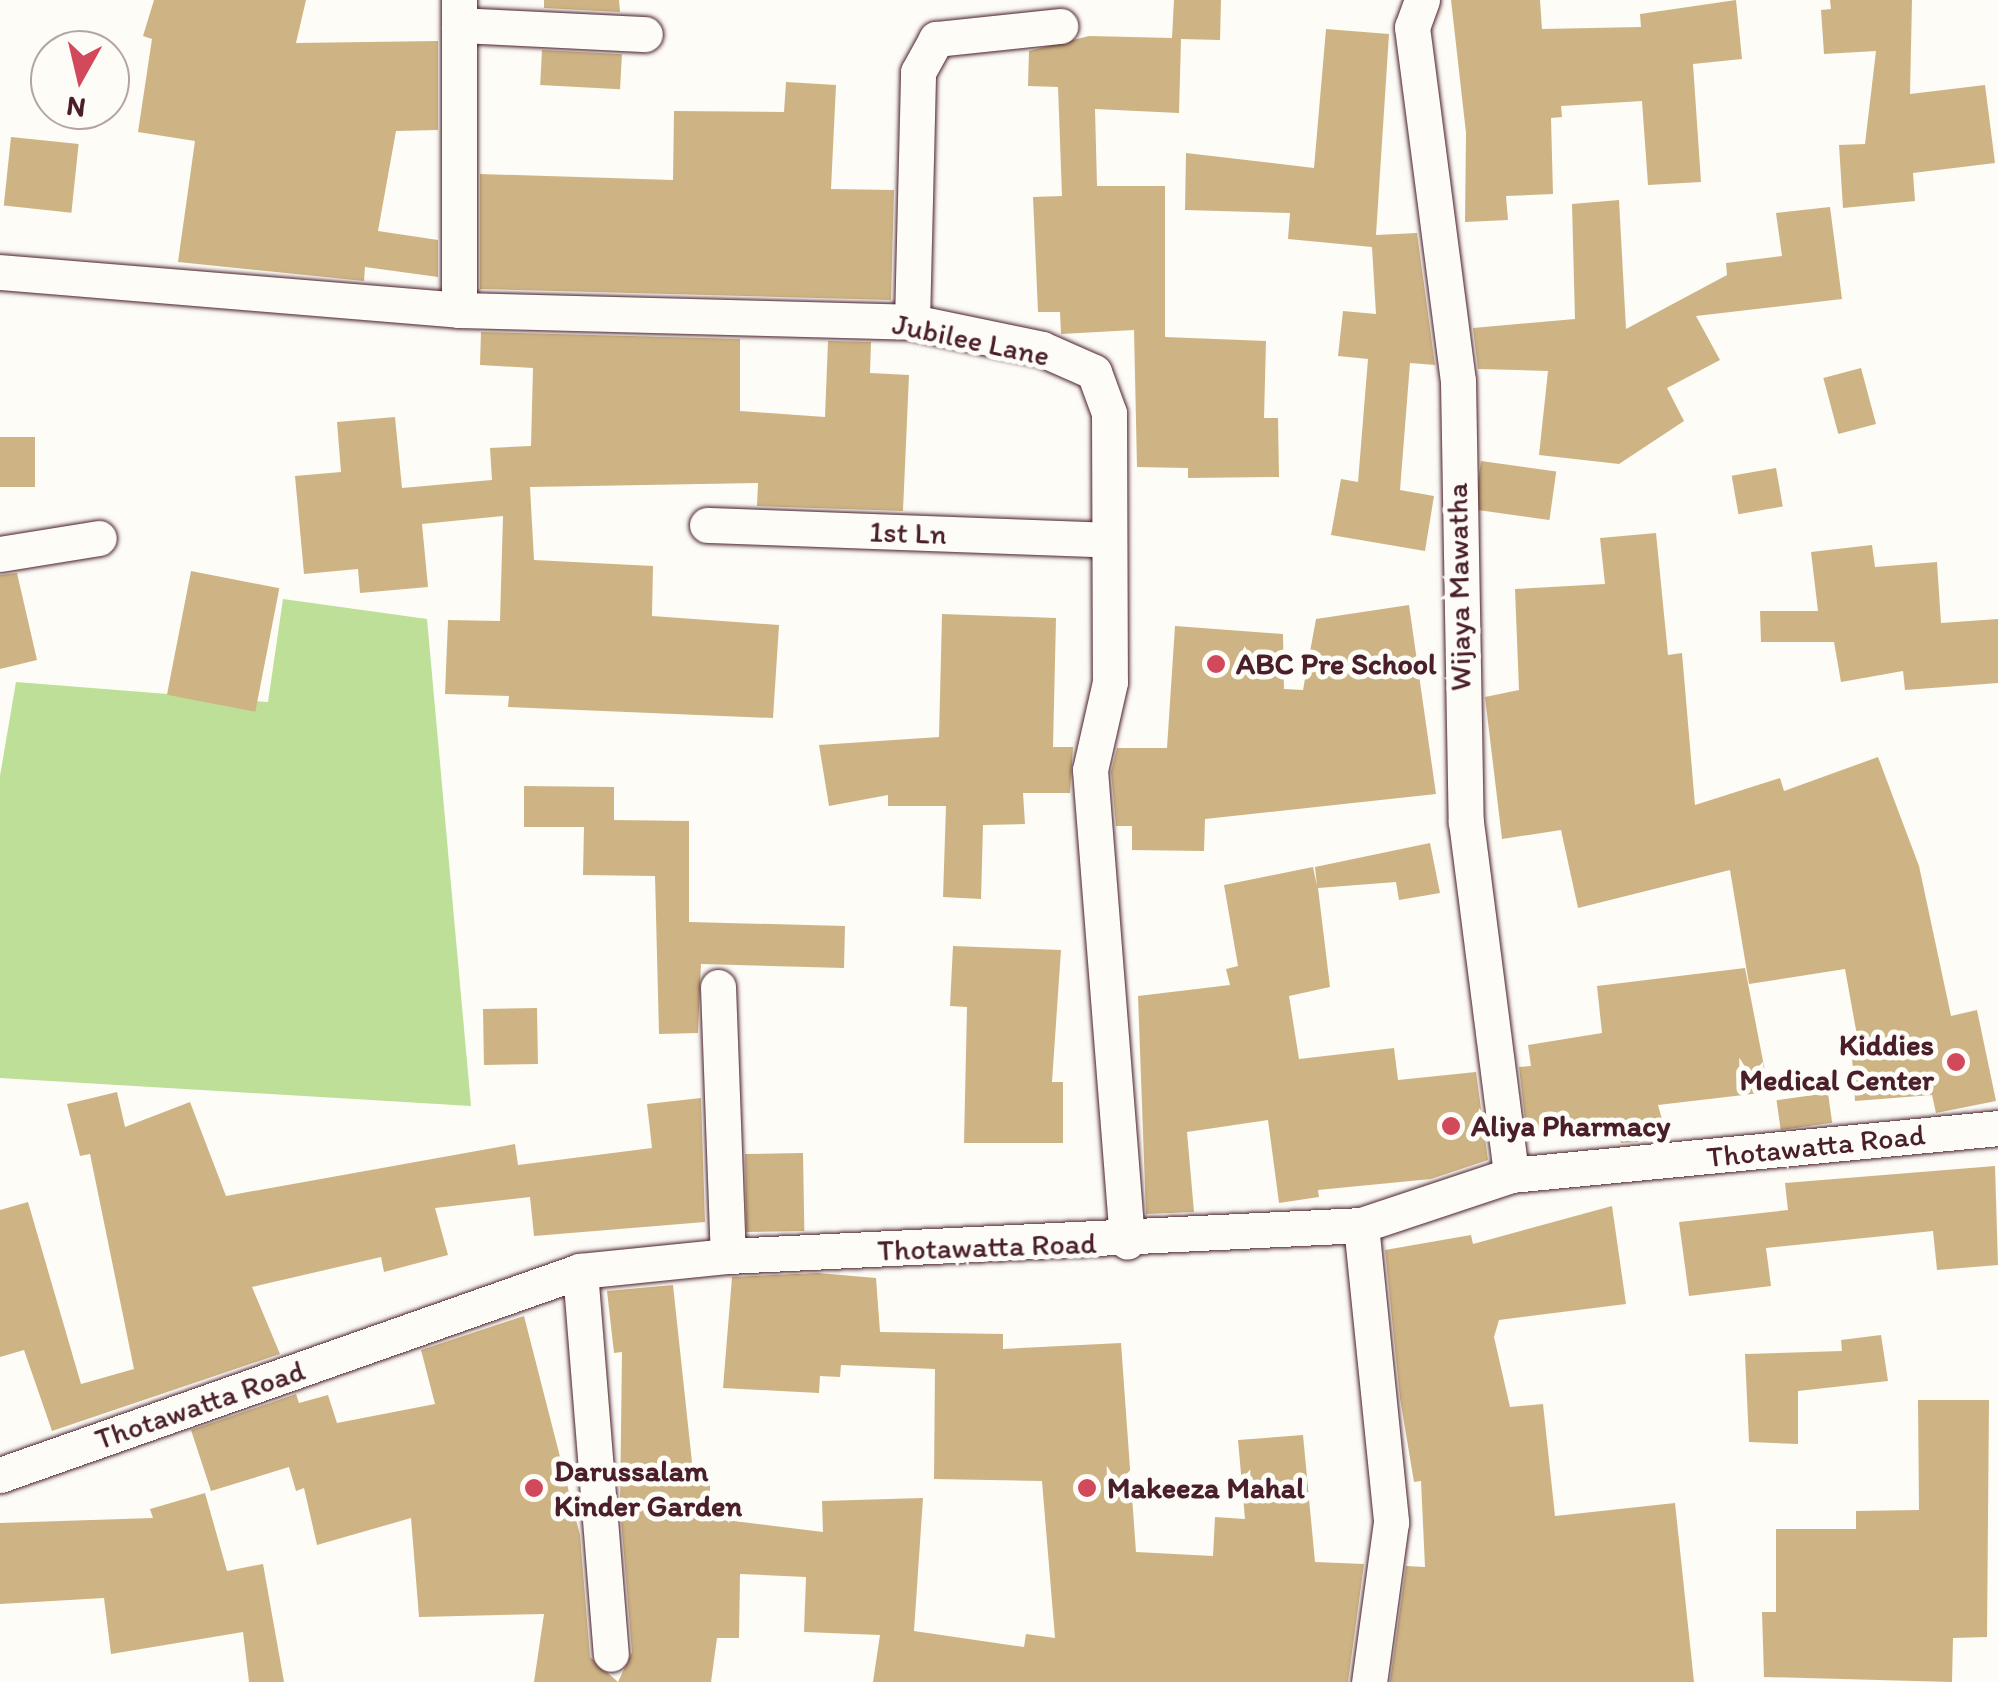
<!DOCTYPE html>
<html>
<head>
<meta charset="utf-8">
<style>
  body { margin:0 }
  #map { position:relative; width:1998px; height:1682px; overflow:hidden; background:#fdfcf7; font-family:Itim,sans-serif }
  div>[style] { position:absolute }
  [style*='--x'] { left:calc(var(--x)*1px); top:calc(var(--y)*1px); width:calc(var(--w)*1px); rotate:calc(var(--a)*1deg) }
  .green>* { inset:0; background:#bddf98 }
  .building>* { inset:0; background:#ceb484; transform-origin:0 0 }
  .roads { filter:drop-shadow(0 0 2px #4a1f2b) drop-shadow(0 0 2px #4a1f2b) }
  .street>* { height:35px; margin:-17.5px; padding:0 17.5px; transform-origin:17.5px; border-radius:17.5px; background:#fdfcf7 }
  .dots>* { width:28px; height:28px; translate:-50% -50%; box-sizing:border-box; border:5px solid #fdfcf7; border-radius:50% }
  span { translate:-50% -50%; white-space:nowrap; text-align:center; line-height:1.15; -webkit-text-stroke:10px #fdfcf7; paint-order:stroke }
  .street-label { font-size:30px; color:#4a1f2b }
  .poi-label { font-size:30px; color:#4a1f2b; font-weight:700 }
  .left { translate:0 -50%; text-align:left }
  .right { translate:-100% -50%; text-align:right }
  .north { position:absolute; left:30px; top:30px; width:100px; height:100px; box-sizing:border-box; background:#fdfcf7; border:2px solid #b5a4a5; border-radius:50%; rotate:188deg; font-size:28px; font-weight:700; line-height:40px; text-align:center; color:#4a1f2b }
  .north::after { content:''; display:block; margin:auto; width:35px; height:45px; background:#d1495b; clip-path:polygon(50% 0,100% 100%,50% 72%,0 100%) }
</style>
</head>
<body>
<div id="map">
  <div class="green">
    <div style="clip-path:polygon(283px 599px,427px 619px,471px 1106px,0 1078px,0 776px,16px 682px,268px 702px)"></div>
  </div>
  <div class="building">
    <div style="clip-path:polygon(154px 0,306px 0,296px 43px,438px 41px,438px 130px,396px 131px,378px 231px,438px 240px,438px 277px,365px 267px,364px 281px,178px 262px,195px 141px,138px 132px,152px 39px,143px 36px)"></div>
    <div style="clip-path:polygon(544px 0,619px 0,620px 12px,544px 8px)"></div>
    <div style="clip-path:polygon(1174px 0,1221px 0,1220px 40px,1181px 39px,1179px 113px,1095px 109px,1097px 186px,1165px 186px,1165px 337px,1266px 341px,1264px 418px,1278px 418px,1279px 477px,1188px 478px,1188px 468px,1137px 467px,1134px 330px,1061px 334px,1060px 312px,1038px 312px,1033px 197px,1062px 196px,1058px 87px,1028px 86px,1029px 51px,1089px 36px,1172px 38px)"></div>
    <div style="clip-path:polygon(1451px 0,1540px 0,1542px 29px,1641px 27px,1640px 14px,1736px 0,1742px 59px,1693px 64px,1701px 182px,1648px 185px,1642px 101px,1561px 106px,1562px 117px,1551px 118px,1553px 194px,1506px 196px,1508px 220px,1465px 222px,1466px 133px)"></div>
    <div style="clip-path:polygon(1830px 0,1912px 0,1910px 94px,1985px 85px,1995px 163px,1913px 173px,1915px 201px,1843px 208px,1839px 145px,1865px 144px,1876px 51px,1824px 54px,1821px 10px,1831px 9px)"></div>
    <div style="clip-path:polygon(1326px 29px,1389px 34px,1376px 235px,1417px 233px,1435px 365px,1410px 363px,1400px 490px,1434px 496px,1425px 551px,1331px 535px,1341px 479px,1358px 482px,1368px 359px,1338px 356px,1343px 311px,1376px 314px,1372px 247px,1288px 239px,1290px 213px,1185px 210px,1186px 153px,1314px 168px)"></div>
    <div style="left:542px;top:50px;width:80px;height:35px;rotate:3deg"></div>
    <div style="clip-path:polygon(786px 82px,836px 85px,831px 189px,894px 190px,891px 300px,480px 289px,480px 174px,673px 180px,674px 111px,784px 112px)"></div>
    <div style="left:11px;top:137px;width:68px;height:69px;rotate:6deg"></div>
    <div style="clip-path:polygon(1619px 200px,1626px 329px,1727px 275px,1726px 263px,1782px 256px,1776px 213px,1830px 207px,1842px 299px,1696px 316px,1720px 360px,1667px 388px,1684px 421px,1619px 464px,1539px 455px,1548px 371px,1478px 369px,1473px 328px,1575px 319px,1572px 204px)"></div>
    <div style="clip-path:polygon(481px 332px,740px 339px,740px 411px,825px 417px,828px 341px,871px 342px,870px 373px,909px 375px,903px 511px,757px 506px,758px 483px,530px 487px,534px 560px,653px 566px,652px 616px,779px 625px,773px 718px,508px 707px,509px 696px,445px 694px,448px 620px,500px 621px,503px 516px,422px 524px,428px 587px,360px 593px,358px 569px,304px 574px,295px 476px,341px 472px,337px 422px,395px 417px,402px 488px,492px 480px,490px 448px,531px 446px,533px 368px,480px 365px)"></div>
    <div style="left:1861px;top:368px;width:58px;height:39px;rotate:75deg"></div>
    <div style="left:35px;top:437px;width:50px;height:35px;rotate:90deg"></div>
    <div style="left:1481px;top:461px;width:76px;height:49px;rotate:8deg"></div>
    <div style="left:1776px;top:468px;width:39px;height:45px;rotate:80deg"></div>
    <div style="clip-path:polygon(1656px 533px,1668px 655px,1682px 653px,1695px 805px,1780px 778px,1784px 791px,1878px 757px,1919px 866px,1951px 1016px,1977px 1010px,1996px 1101px,1936px 1113px,1932px 1095px,1855px 1101px,1851px 1042px,1858px 1041px,1845px 969px,1749px 984px,1730px 870px,1578px 908px,1561px 830px,1502px 839px,1485px 697px,1519px 690px,1515px 589px,1605px 584px,1600px 538px)"></div>
    <div style="clip-path:polygon(1872px 545px,1875px 567px,1937px 562px,1941px 623px,1998px 619px,1998px 683px,1905px 690px,1903px 671px,1841px 682px,1834px 642px,1761px 642px,1760px 611px,1818px 611px,1811px 552px)"></div>
    <div style="left:191px;top:571px;width:90px;height:126px;rotate:11deg"></div>
    <div style="clip-path:polygon(17px 573px,37px 660px,0 669px,0 575px)"></div>
    <div style="clip-path:polygon(1409px 605px,1436px 794px,1205px 819px,1204px 851px,1132px 850px,1132px 826px,1116px 826px,1111px 772px,1117px 748px,1167px 748px,1175px 626px,1283px 634px,1284px 689px,1303px 690px,1316px 619px)"></div>
    <div style="clip-path:polygon(942px 614px,1056px 618px,1053px 747px,1073px 747px,1070px 793px,1023px 793px,1025px 824px,983px 825px,981px 899px,943px 897px,946px 806px,888px 806px,888px 795px,829px 806px,819px 745px,939px 737px)"></div>
    <div style="clip-path:polygon(524px 786px,614px 787px,614px 820px,689px 821px,689px 922px,845px 926px,844px 968px,701px 964px,698px 1033px,659px 1034px,655px 876px,583px 875px,584px 827px,524px 827px)"></div>
    <div style="clip-path:polygon(1430px 843px,1440px 893px,1399px 900px,1396px 882px,1318px 888px,1330px 987px,1289px 996px,1299px 1059px,1394px 1048px,1398px 1080px,1476px 1072px,1488px 1160px,1431px 1179px,1318px 1190px,1319px 1197px,1279px 1203px,1268px 1120px,1187px 1132px,1194px 1212px,1146px 1214px,1138px 996px,1230px 985px,1226px 969px,1238px 966px,1224px 885px,1313px 867px,1317px 886px,1315px 867px)"></div>
    <div style="clip-path:polygon(953px 946px,1061px 950px,1052px 1082px,1063px 1082px,1063px 1143px,964px 1143px,967px 1007px,950px 1006px)"></div>
    <div style="clip-path:polygon(1745px 968px,1769px 1092px,1658px 1105px,1666px 1134px,1636px 1142px,1621px 1143px,1615px 1121px,1527px 1136px,1519px 1067px,1531px 1066px,1528px 1045px,1602px 1033px,1597px 986px)"></div>
    <div style="left:537px;top:1008px;width:56px;height:54px;rotate:89deg"></div>
    <div style="clip-path:polygon(117px 1092px,125px 1127px,190px 1102px,226px 1196px,515px 1144px,518px 1165px,652px 1148px,647px 1104px,701px 1098px,705px 1222px,534px 1236px,530px 1197px,435px 1208px,448px 1255px,384px 1272px,381px 1257px,252px 1287px,280px 1354px,52px 1431px,24px 1350px,0 1357px,0 1210px,28px 1202px,81px 1384px,134px 1369px,90px 1154px,80px 1156px,67px 1104px)"></div>
    <div style="left:1828px;top:1093px;width:30px;height:52px;rotate:82deg"></div>
    <div style="left:803px;top:1153px;width:78px;height:58px;rotate:89deg"></div>
    <div style="clip-path:polygon(1995px 1166px,1998px 1265px,1937px 1270px,1933px 1231px,1766px 1248px,1771px 1286px,1689px 1296px,1679px 1222px,1788px 1210px,1785px 1183px)"></div>
    <div style="clip-path:polygon(1612px 1206px,1626px 1304px,1499px 1320px,1494px 1337px,1510px 1407px,1543px 1404px,1555px 1516px,1675px 1503px,1694px 1682px,1390px 1682px,1406px 1566px,1425px 1567px,1421px 1481px,1414px 1482px,1400px 1398px,1385px 1250px,1471px 1235px,1473px 1244px)"></div>
    <div style="clip-path:polygon(818px 1273px,876px 1278px,880px 1332px,1003px 1334px,1003px 1349px,1121px 1343px,1136px 1552px,1213px 1556px,1215px 1517px,1245px 1519px,1238px 1440px,1303px 1435px,1315px 1562px,1364px 1564px,1348px 1682px,873px 1682px,880px 1635px,804px 1632px,806px 1577px,740px 1574px,739px 1638px,717px 1638px,711px 1682px,618px 1682px,632px 1652px,620px 1506px,622px 1352px,614px 1353px,607px 1291px,673px 1285px,694px 1481px,710px 1481px,710px 1518px,823px 1532px,822px 1501px,923px 1498px,914px 1631px,1024px 1647px,1026px 1634px,1055px 1638px,1042px 1481px,934px 1479px,935px 1369px,841px 1365px,840px 1377px,820px 1376px,819px 1393px,723px 1388px,732px 1277px)"></div>
    <div style="clip-path:polygon(524px 1316px,580px 1535px,590px 1657px,618px 1682px,534px 1682px,544px 1614px,419px 1617px,411px 1518px,317px 1545px,304px 1488px,296px 1491px,289px 1467px,211px 1491px,191px 1430px,296px 1394px,299px 1403px,328px 1395px,337px 1423px,435px 1404px,421px 1350px)"></div>
    <div style="clip-path:polygon(1881px 1335px,1888px 1381px,1798px 1391px,1798px 1444px,1749px 1442px,1745px 1354px,1842px 1351px,1841px 1340px)"></div>
    <div style="clip-path:polygon(1918px 1400px,1989px 1400px,1987px 1637px,1953px 1638px,1952px 1682px,1764px 1677px,1762px 1612px,1776px 1612px,1776px 1529px,1856px 1529px,1856px 1511px,1919px 1510px)"></div>
    <div style="clip-path:polygon(205px 1493px,227px 1571px,263px 1564px,284px 1682px,249px 1682px,243px 1632px,111px 1654px,104px 1598px,0 1604px,0 1523px,153px 1518px,150px 1509px)"></div>
  </div>
  <div class="roads">
    <div class="street">
      <div style="--x:459;--y:0;--w:310;--a:90"></div>
      <div style="--x:459;--y:310;--w:453;--a:1.5"></div>
      <div style="--x:912;--y:322;--w:133;--a:11.7"></div>
      <div style="--x:1042;--y:349;--w:57;--a:23.9"></div>
      <div style="--x:1094;--y:372;--w:44;--a:69.9"></div>
      <div style="--x:1109;--y:413;--w:269;--a:89.8"></div>
      <div style="--x:1110;--y:682;--w:90;--a:102.8"></div>
      <div style="--x:1090;--y:770;--w:473;--a:85.5"></div>
      <div style="--x:1422;--y:0;--w:29;--a:110"></div>
      <div style="--x:1412;--y:27;--w:357;--a:82.6"></div>
      <div style="--x:1458;--y:381;--w:441;--a:89"></div>
      <div style="--x:1466;--y:822;--w:356;--a:82.7"></div>
      <div style="--x:459;--y:25;--w:186;--a:2.8"></div>
      <div style="--x:0;--y:272;--w:461;--a:4.7"></div>
      <div style="--x:912;--y:322;--w:250;--a:-88.6"></div>
      <div style="--x:918;--y:72;--w:38;--a:-61"></div>
      <div style="--x:936;--y:39;--w:125;--a:-6"></div>
      <div style="--x:707;--y:525;--w:402;--a:2.1"></div>
      <div style="--x:0;--y:554;--w:100;--a:-9.2"></div>
      <div style="--x:718;--y:987;--w:269;--a:87.9"></div>
      <div style="--x:1361;--y:1225;--w:299;--a:84.2"></div>
      <div style="--x:1391;--y:1522;--w:162;--a:97.8"></div>
      <div style="--x:580;--y:1271;--w:384;--a:85.4"></div>
      <div style="--x:0;--y:1475;--w:615;--a:-19.38"></div>
      <div style="--x:580;--y:1271;--w:149;--a:-5.8"></div>
      <div style="--x:728;--y:1256;--w:634;--a:-2.8"></div>
      <div style="--x:1361;--y:1225;--w:158;--a:-18.4"></div>
      <div style="--x:1511;--y:1175;--w:489;--a:-5.5"></div>
    </div>
  </div>
  <div class="dots">
    <div style="left:1216px;top:664px;background:#d1495b"></div>
    <div style="left:1956px;top:1062px;background:#d1495b"></div>
    <div style="left:1451px;top:1126px;background:#d1495b"></div>
    <div style="left:534px;top:1488px;background:#d1495b"></div>
    <div style="left:1087px;top:1488px;background:#d1495b"></div>
  </div>
  <div class="street-label">
    <span style="left:971px;top:340px;rotate:12deg">Jubilee Lane</span>
    <span style="left:908px;top:533px;rotate:2deg">1st Ln</span>
    <span style="left:1459px;top:587px;rotate:-91deg">Wijaya Mawatha</span>
    <span style="left:1816px;top:1146px;rotate:-6deg">Thotawatta Road</span>
    <span style="left:987px;top:1247px;rotate:-2deg">Thotawatta Road</span>
    <span style="left:200px;top:1405px;rotate:-19deg">Thotawatta Road</span>
  </div>
  <div class="poi-label">
    <span class="left" style="left:1236px;top:664px">ABC Pre School</span>
    <span class="right" style="left:1934px;top:1062px">Kiddies<br>Medical Center</span>
    <span class="left" style="left:1471px;top:1126px">Aliya Pharmacy</span>
    <span class="left" style="left:554px;top:1488px">Darussalam<br>Kinder Garden</span>
    <span class="left" style="left:1107px;top:1488px">Makeeza Mahal</span>
  </div>
  <div class="north">N</div>
</div>
</body>
</html>
